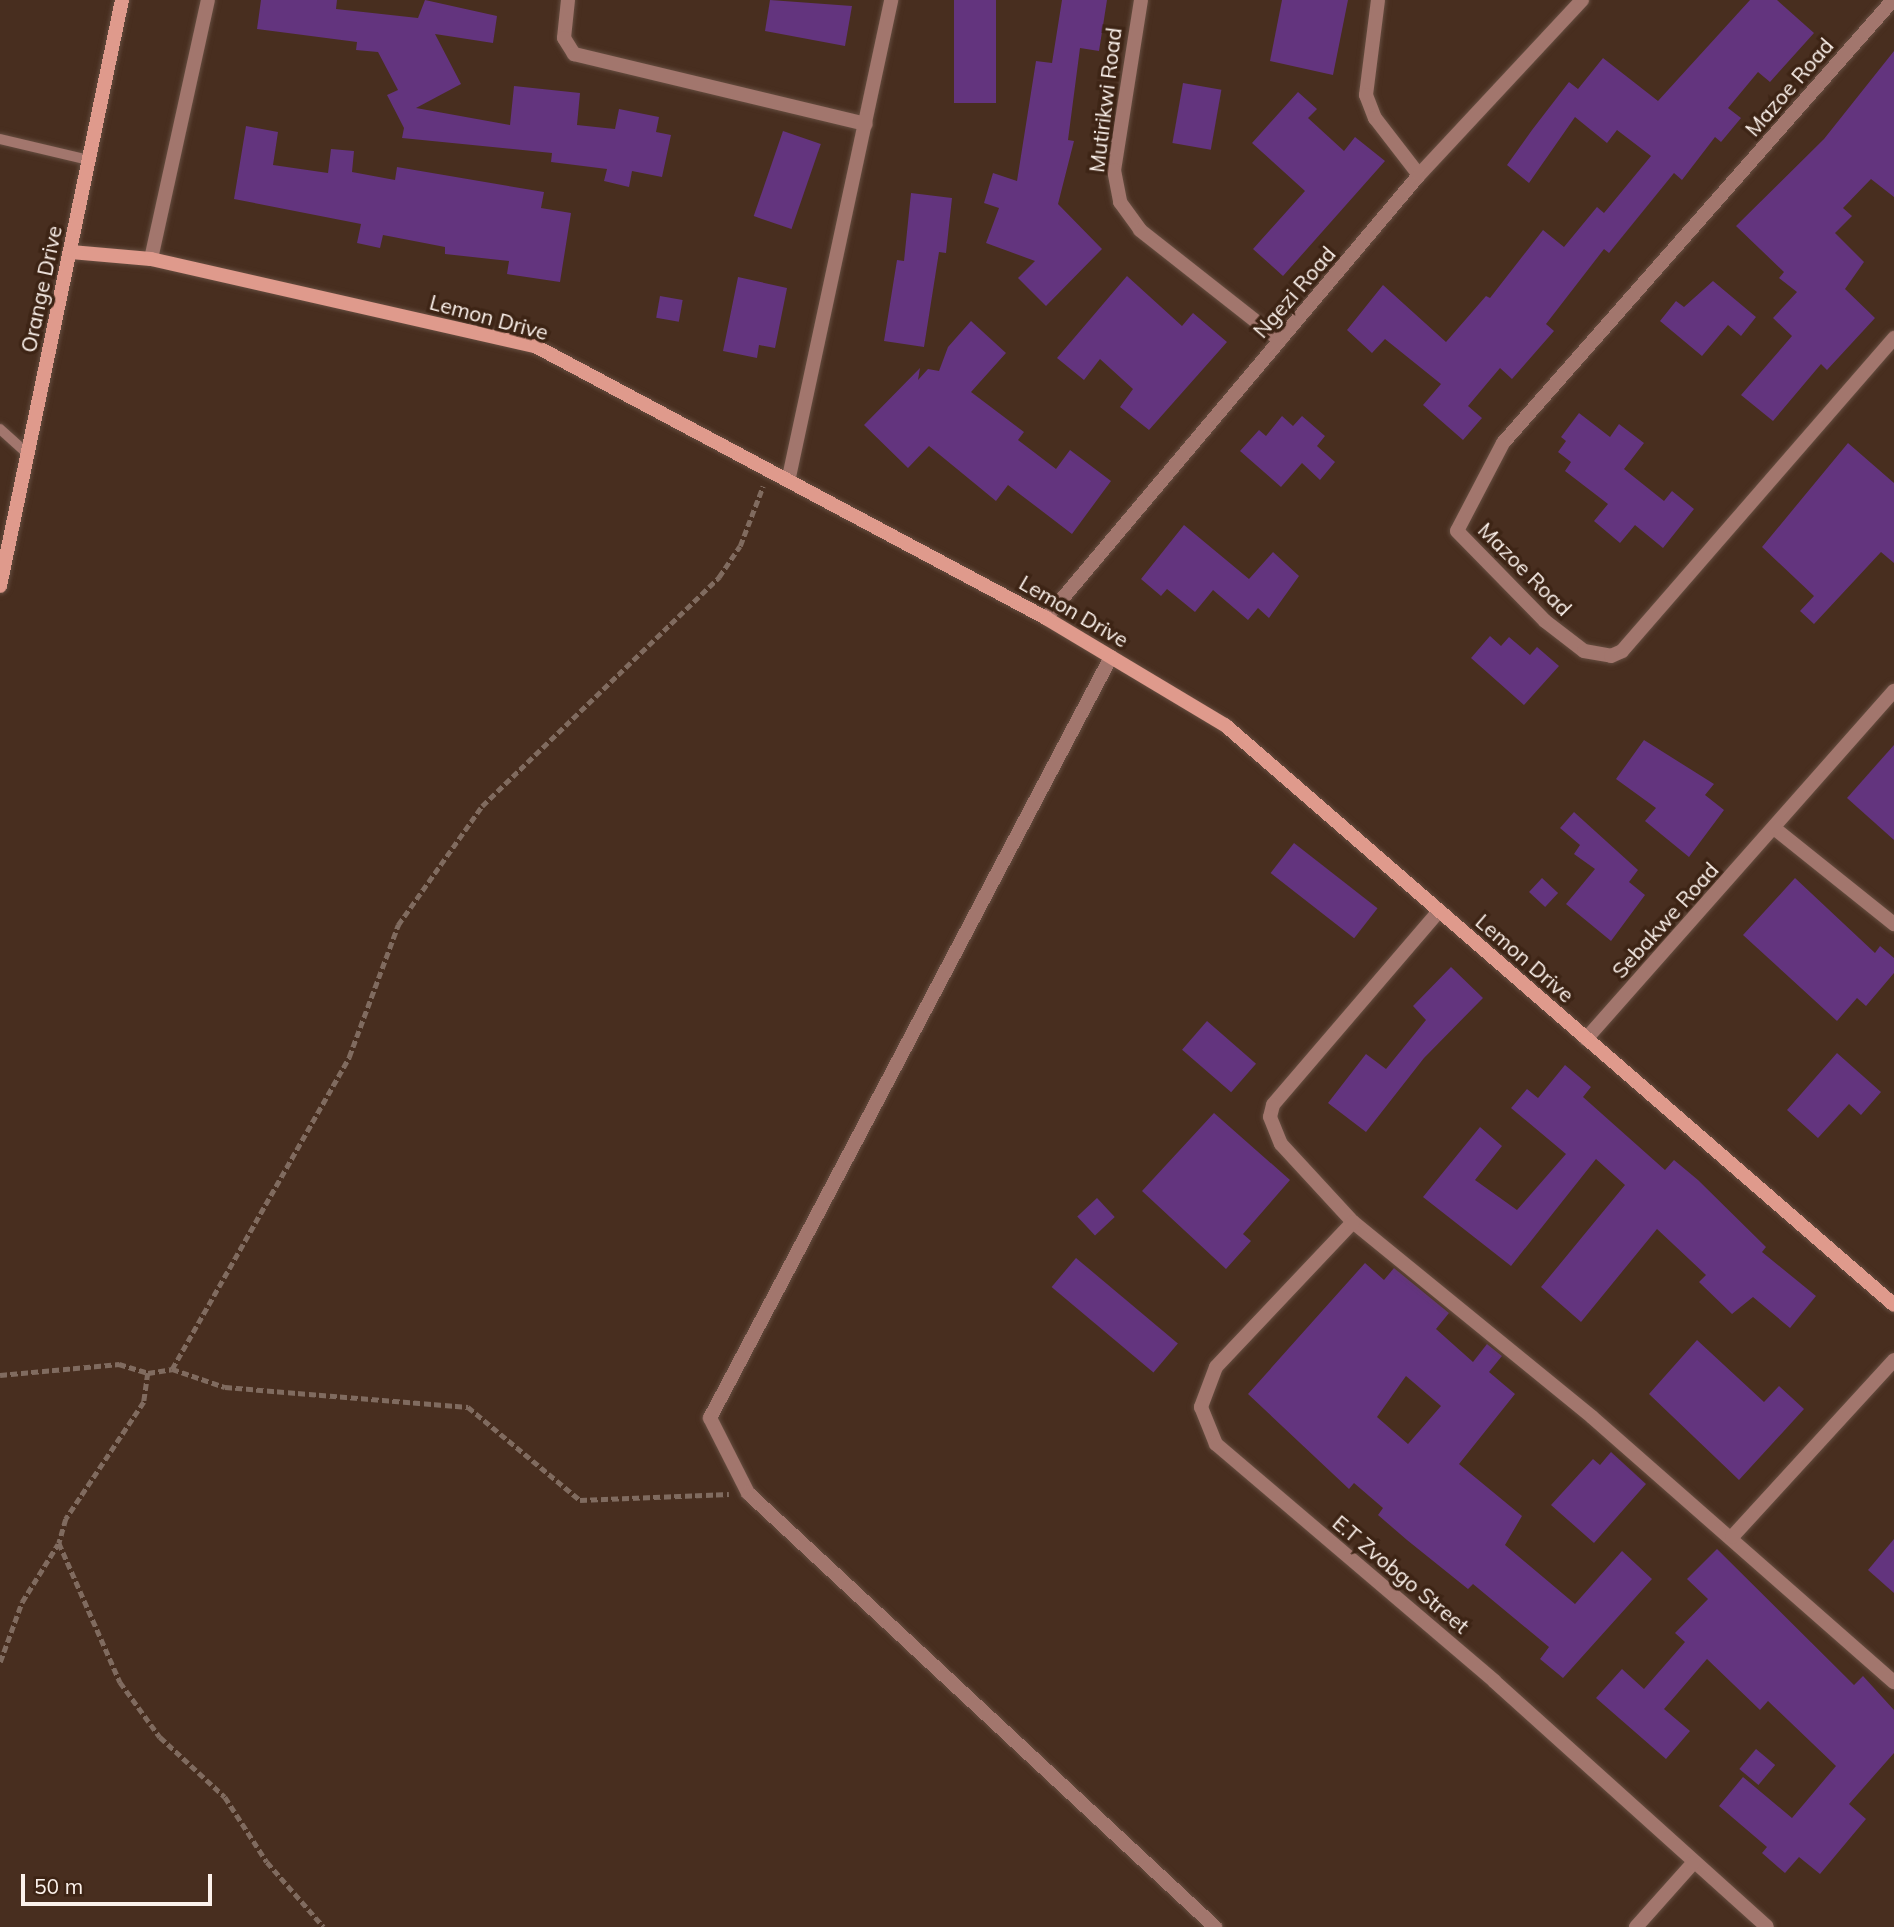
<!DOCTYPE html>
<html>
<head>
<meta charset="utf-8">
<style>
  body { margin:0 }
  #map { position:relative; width:1894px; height:1927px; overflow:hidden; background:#482e1f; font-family:Mulish,sans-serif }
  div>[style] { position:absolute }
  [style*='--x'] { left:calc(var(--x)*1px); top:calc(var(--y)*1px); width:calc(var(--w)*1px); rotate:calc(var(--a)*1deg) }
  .building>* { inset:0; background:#63347e; transform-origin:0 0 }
  .path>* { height:4.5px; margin-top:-2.25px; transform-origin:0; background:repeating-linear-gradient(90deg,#806b5f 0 7px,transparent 0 10.5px) }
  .roads { filter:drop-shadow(0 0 2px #654d40) drop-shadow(0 0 2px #654d40) }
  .lane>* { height:10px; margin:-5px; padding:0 5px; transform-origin:5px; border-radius:5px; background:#a2766d }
  .street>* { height:14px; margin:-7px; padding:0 7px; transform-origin:7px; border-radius:7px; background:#a2766d }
  .secondary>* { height:14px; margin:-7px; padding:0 7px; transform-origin:7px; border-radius:7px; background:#df9a8c }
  span { translate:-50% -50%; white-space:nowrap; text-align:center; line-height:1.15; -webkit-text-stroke:7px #3d2415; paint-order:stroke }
  .street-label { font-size:21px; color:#fcf2ec }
  .scale { position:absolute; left:21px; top:1874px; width:191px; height:32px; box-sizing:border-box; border:4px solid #fcf2ec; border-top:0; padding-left:9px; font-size:21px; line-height:24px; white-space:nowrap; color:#fcf2ec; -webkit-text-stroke:5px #3d2415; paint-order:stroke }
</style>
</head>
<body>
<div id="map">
  <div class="building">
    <div style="clip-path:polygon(261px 0,337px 0,336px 9px,418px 18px,425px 0,497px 16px,493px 43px,435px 34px,461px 84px,416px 108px,510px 125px,514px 86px,580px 93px,577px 125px,615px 129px,619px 109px,659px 117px,656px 132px,671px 135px,662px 177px,632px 171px,629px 187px,604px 181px,607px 169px,551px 162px,552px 153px,402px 138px,404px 128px,387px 95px,398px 90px,378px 52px,356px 50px,357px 42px,257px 29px)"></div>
    <div style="clip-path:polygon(770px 0,852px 6px,845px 46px,765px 31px)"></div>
    <div style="left:954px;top:0;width:42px;height:103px"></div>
    <div style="clip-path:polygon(1062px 0,1107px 0,1099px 51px,1080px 48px,1068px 140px,1074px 141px,1058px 204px,1102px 249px,1046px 306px,1018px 278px,1035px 261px,986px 243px,999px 208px,984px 203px,993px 173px,1017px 181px,1036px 61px,1052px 63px)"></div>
    <div style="clip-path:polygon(1282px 0,1348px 0,1333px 75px,1270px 61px)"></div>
    <div style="clip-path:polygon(1750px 0,1777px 0,1814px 33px,1770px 82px,1758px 72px,1728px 108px,1741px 118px,1721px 142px,1715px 137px,1682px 180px,1674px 173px,1609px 253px,1604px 249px,1546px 324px,1554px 331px,1512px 379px,1500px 368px,1468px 406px,1482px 418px,1463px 440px,1423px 405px,1441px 384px,1385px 339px,1372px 353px,1347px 330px,1383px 285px,1446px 342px,1486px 296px,1490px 298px,1543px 230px,1564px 247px,1597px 207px,1604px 213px,1651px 156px,1617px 130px,1607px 143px,1575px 117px,1529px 183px,1507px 165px,1532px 130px,1569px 82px,1578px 89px,1603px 58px,1658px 101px)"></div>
    <div style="clip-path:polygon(1894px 51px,1894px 197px,1871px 179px,1843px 208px,1852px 216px,1835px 233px,1864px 262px,1845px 289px,1875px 318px,1827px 370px,1821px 364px,1773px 421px,1741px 395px,1792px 336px,1773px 318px,1797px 292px,1779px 278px,1784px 272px,1736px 226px,1824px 139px)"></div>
    <div style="left:1183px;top:83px;width:39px;height:61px;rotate:10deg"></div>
    <div style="clip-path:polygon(1298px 92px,1317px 109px,1308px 118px,1344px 151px,1355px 137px,1385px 161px,1283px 276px,1253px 249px,1305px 191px,1252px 143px)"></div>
    <div style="clip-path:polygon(246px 126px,278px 132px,273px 165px,328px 173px,331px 149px,354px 151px,352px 172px,395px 180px,397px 167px,544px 192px,541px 208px,571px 213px,560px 282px,507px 274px,509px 261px,445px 254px,445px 247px,383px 235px,380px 248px,357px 243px,361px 224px,234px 199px)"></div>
    <div style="left:783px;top:131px;width:40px;height:90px;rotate:19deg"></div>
    <div style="clip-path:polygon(911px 193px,952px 198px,946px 253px,939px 252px,924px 347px,884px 341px,897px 260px,904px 261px)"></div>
    <div style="clip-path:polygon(1127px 276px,1182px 326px,1193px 313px,1227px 342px,1149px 430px,1120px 407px,1133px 389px,1100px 359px,1084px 380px,1057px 358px)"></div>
    <div style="clip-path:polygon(738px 277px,787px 288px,775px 348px,759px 345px,757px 358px,723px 351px)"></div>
    <div style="clip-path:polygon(1713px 281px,1756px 317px,1741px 336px,1728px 325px,1702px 356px,1660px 321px,1676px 301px,1684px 307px)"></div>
    <div style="left:660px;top:296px;width:23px;height:22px;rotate:10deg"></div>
    <div style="clip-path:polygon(971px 321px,1006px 353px,971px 392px,1024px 432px,1018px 440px,1056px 469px,1070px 450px,1111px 481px,1072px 534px,1008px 485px,996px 501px,929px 446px,908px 468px,864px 425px,920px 368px,918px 380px,928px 369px,939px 371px,948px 347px)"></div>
    <div style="clip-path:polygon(1579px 413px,1610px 437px,1619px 424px,1644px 443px,1624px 469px,1664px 501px,1672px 491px,1694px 509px,1663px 548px,1635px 525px,1620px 543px,1594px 521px,1608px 504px,1565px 471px,1571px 462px,1558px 452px,1566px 441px,1561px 437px)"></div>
    <div style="clip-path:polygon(1282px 416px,1293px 426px,1302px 416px,1325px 436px,1317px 446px,1335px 462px,1320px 480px,1302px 463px,1281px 487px,1240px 451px,1259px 430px,1266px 436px)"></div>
    <div style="clip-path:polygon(1848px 443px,1894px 483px,1894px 563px,1881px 552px,1814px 624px,1800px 611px,1814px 596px,1762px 547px)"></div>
    <div style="clip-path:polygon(1184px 525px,1249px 579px,1273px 552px,1299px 576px,1269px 618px,1258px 608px,1248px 620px,1213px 590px,1195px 612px,1167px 589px,1161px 596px,1141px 579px)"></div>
    <div style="clip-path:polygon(1490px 636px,1501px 646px,1509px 637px,1530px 655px,1537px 647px,1559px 666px,1524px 705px,1471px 658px)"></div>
    <div style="clip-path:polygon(1644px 740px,1714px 784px,1705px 795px,1724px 810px,1689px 857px,1645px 821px,1656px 808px,1616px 779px)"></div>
    <div style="clip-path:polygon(1894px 745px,1894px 840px,1847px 798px)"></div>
    <div style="clip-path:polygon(1574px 812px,1638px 870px,1629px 882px,1645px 895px,1611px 941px,1566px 904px,1595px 869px,1574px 854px,1580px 845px,1560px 828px)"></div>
    <div style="left:1294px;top:843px;width:106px;height:38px;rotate:38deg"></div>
    <div style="left:1542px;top:878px;width:22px;height:19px;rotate:43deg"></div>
    <div style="clip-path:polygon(1795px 878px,1875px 953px,1880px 946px,1894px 958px,1894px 973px,1866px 1006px,1857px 998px,1837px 1021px,1743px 935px)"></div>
    <div style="clip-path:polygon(1451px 967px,1483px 998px,1424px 1058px,1366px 1132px,1328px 1103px,1366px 1054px,1386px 1069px,1426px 1020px,1413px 1006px)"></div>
    <div style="left:1207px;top:1021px;width:65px;height:38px;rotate:41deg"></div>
    <div style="clip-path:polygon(1837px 1053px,1881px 1092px,1861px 1115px,1849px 1104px,1818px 1138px,1787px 1110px)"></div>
    <div style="clip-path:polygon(1565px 1065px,1591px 1087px,1583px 1097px,1665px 1170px,1674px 1160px,1698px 1180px,1766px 1247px,1762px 1252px,1816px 1296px,1790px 1328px,1753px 1297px,1732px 1314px,1699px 1282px,1706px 1275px,1657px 1229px,1581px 1322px,1541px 1287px,1625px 1185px,1596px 1159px,1511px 1266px,1423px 1197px,1480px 1127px,1502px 1146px,1475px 1180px,1517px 1210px,1566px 1154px,1511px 1108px,1527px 1089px,1538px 1098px)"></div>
    <div style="clip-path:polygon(1214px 1113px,1290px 1180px,1243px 1234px,1251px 1241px,1226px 1269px,1142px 1191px)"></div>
    <div style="left:1097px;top:1198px;width:26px;height:27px;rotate:47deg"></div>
    <div style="left:1076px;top:1258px;width:133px;height:38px;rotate:40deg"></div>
    <div style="clip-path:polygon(evenodd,1365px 1263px,1384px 1280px,1394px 1268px,1449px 1313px,1436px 1329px,1473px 1362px,1487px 1344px,1502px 1356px,1489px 1372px,1515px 1394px,1459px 1464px,1522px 1516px,1505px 1545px,1575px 1604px,1622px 1551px,1652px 1579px,1563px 1678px,1540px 1659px,1549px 1647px,1473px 1584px,1468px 1589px,1407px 1540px,1378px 1515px,1383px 1508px,1354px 1483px,1349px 1489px,1248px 1394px,1365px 1263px,1406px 1376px,1441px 1406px,1408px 1444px,1377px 1417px,1406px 1376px)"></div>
    <div style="clip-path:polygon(1697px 1340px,1764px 1402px,1779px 1386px,1804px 1409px,1739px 1480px,1649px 1394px)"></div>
    <div style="clip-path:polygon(1611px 1452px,1646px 1484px,1594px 1543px,1551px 1505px,1593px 1459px,1600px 1465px)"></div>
    <div style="clip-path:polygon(1894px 1539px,1894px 1593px,1868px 1570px)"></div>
    <div style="clip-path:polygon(1717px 1549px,1854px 1685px,1863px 1676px,1894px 1710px,1894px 1753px,1849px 1804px,1866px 1819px,1820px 1874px,1799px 1857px,1785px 1873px,1762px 1853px,1767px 1847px,1719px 1806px,1743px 1777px,1792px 1818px,1836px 1766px,1768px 1701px,1760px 1710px,1707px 1659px,1664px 1709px,1690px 1731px,1666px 1759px,1596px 1698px,1622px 1669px,1644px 1689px,1685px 1642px,1675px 1633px,1708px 1599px,1687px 1579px)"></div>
    <div style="left:1756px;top:1749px;width:25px;height:26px;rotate:40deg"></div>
  </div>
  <div class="path">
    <div style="--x:172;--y:1369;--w:359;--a:-60.4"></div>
    <div style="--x:349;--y:1057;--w:141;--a:-69.6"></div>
    <div style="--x:398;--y:925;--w:146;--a:-54.8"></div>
    <div style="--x:482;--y:806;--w:330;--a:-44"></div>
    <div style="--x:719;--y:577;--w:37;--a:-56"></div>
    <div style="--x:740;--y:546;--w:64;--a:-69"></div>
    <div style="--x:148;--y:1373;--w:24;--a:-9"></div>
    <div style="--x:172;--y:1369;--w:56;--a:18.8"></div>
    <div style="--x:225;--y:1387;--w:244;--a:4.7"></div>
    <div style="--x:468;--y:1407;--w:146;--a:39.7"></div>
    <div style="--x:580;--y:1500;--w:149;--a:-2.3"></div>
    <div style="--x:0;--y:1375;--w:120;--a:-5.3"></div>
    <div style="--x:119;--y:1364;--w:30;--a:17"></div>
    <div style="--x:148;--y:1373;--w:29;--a:98"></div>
    <div style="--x:144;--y:1402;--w:141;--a:123.7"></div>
    <div style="--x:66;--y:1519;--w:25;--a:106"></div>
    <div style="--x:59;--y:1543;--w:152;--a:66.3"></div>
    <div style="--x:120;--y:1682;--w:68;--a:54"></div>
    <div style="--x:160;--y:1737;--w:88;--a:42.7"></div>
    <div style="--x:225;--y:1797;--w:77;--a:57.1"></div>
    <div style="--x:267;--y:1862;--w:86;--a:48.8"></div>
    <div style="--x:0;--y:1662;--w:64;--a:-69.9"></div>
    <div style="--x:22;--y:1602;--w:68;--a:-58.2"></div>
  </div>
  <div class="roads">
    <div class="lane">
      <div style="--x:0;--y:139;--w:91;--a:13.3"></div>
      <div style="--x:0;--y:429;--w:38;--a:42"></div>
    </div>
    <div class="street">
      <div style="--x:568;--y:0;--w:38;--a:96"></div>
      <div style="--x:564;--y:38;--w:19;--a:58"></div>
      <div style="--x:574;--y:54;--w:300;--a:13.5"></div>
      <div style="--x:1141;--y:0;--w:172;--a:99"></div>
      <div style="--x:1114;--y:170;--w:33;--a:79"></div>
      <div style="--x:1120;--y:202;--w:34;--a:54"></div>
      <div style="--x:1140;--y:230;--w:178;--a:38.2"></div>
      <div style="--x:1378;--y:0;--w:96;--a:97.2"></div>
      <div style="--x:1366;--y:95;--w:25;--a:69"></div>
      <div style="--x:1375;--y:118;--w:72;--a:52.3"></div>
      <div style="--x:1893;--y:0;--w:590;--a:131.36"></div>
      <div style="--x:1503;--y:443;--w:99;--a:117.6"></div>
      <div style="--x:1457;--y:531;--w:126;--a:45.6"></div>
      <div style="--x:1545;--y:621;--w:49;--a:37.6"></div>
      <div style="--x:1584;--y:651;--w:27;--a:10"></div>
      <div style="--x:1611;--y:656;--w:12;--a:-24"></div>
      <div style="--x:1622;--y:651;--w:415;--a:-49"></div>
      <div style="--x:151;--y:259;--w:265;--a:-77.6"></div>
      <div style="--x:789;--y:477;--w:488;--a:-77.9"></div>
      <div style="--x:1046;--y:618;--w:579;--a:-49.9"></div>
      <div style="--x:1419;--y:175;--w:239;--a:-47"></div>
      <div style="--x:1111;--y:657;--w:860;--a:117.79"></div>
      <div style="--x:710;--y:1418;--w:84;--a:63.1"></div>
      <div style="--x:748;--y:1493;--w:638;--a:42.9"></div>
      <div style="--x:1774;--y:828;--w:154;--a:38.7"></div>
      <div style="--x:1439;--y:911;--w:255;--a:130.6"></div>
      <div style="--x:1273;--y:1105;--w:12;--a:104"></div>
      <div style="--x:1270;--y:1117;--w:29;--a:68"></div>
      <div style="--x:1281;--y:1144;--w:106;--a:47.3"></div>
      <div style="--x:1353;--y:1222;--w:308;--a:39.2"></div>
      <div style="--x:1592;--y:1417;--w:402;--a:41.3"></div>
      <div style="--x:1586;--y:1039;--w:465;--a:-48.5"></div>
      <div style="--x:1353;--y:1222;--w:199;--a:133.4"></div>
      <div style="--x:1216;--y:1367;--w:43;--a:110.6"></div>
      <div style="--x:1201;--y:1407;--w:40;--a:68"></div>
      <div style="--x:1216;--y:1444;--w:365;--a:40.4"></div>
      <div style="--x:1494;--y:1681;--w:367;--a:42"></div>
      <div style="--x:1732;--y:1537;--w:240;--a:-47.5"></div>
      <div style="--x:1636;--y:1927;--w:86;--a:-48.3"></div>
    </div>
    <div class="secondary">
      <div style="--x:71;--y:252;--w:80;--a:5"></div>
      <div style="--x:151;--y:259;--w:396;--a:12.8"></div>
      <div style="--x:537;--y:347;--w:577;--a:28.03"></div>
      <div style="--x:1046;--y:618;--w:209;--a:30.9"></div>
      <div style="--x:1225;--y:725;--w:885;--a:40.92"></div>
      <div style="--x:0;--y:586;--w:599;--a:-78.24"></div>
    </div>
  </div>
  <div class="street-label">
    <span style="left:1789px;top:87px;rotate:-49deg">Mazoe Road</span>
    <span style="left:1105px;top:100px;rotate:-83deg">Mutirikwi Road</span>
    <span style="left:41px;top:289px;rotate:-78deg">Orange Drive</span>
    <span style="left:1294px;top:292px;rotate:-49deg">Ngezi Road</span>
    <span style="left:489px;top:317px;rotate:15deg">Lemon Drive</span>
    <span style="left:1525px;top:569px;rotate:45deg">Mazoe Road</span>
    <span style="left:1074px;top:611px;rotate:30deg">Lemon Drive</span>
    <span style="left:1665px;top:920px;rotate:-48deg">Sebakwe Road</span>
    <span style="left:1525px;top:958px;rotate:41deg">Lemon Drive</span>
    <span style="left:1401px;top:1574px;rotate:40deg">E.T Zvobgo Street</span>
  </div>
  <div class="scale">50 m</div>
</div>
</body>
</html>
